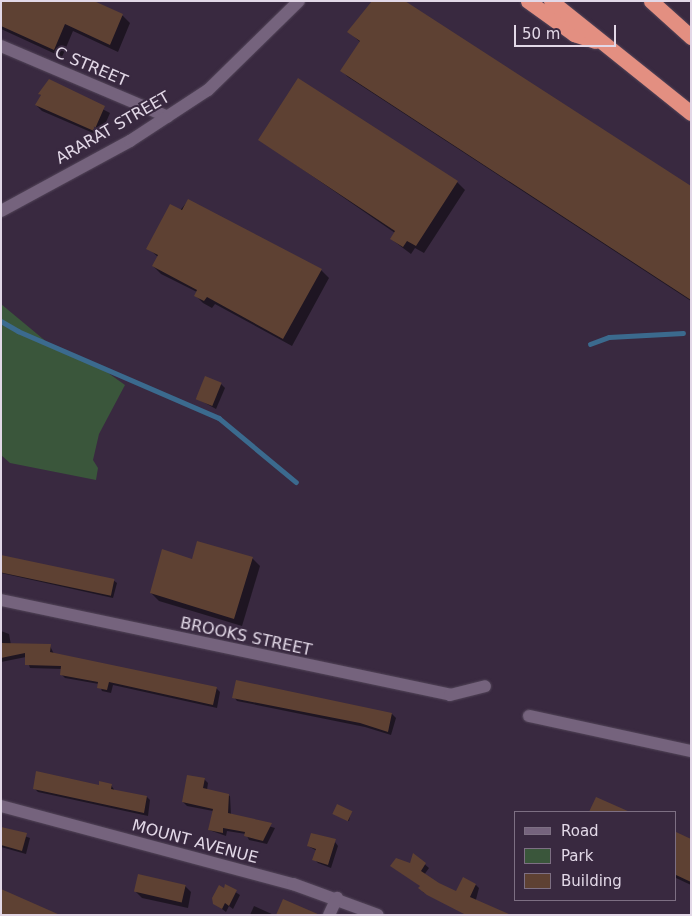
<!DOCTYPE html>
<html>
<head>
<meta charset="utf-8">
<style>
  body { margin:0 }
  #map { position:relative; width:692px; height:916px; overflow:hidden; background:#392940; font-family:"DejaVu Sans",sans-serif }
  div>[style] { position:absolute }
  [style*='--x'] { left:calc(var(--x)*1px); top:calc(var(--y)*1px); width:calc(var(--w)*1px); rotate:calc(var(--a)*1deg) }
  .green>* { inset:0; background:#3a563b }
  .shadow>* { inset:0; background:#0007 }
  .stream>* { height:4.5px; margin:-2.25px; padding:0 2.25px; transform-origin:2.25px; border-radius:2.25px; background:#3b6a8e }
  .building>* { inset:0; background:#5e4133; transform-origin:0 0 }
  .roads { filter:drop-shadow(0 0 1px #524558) drop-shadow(0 0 1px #524558) }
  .minor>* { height:12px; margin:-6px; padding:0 6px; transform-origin:6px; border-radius:6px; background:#75637d }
  .secondary>* { height:12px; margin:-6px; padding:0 6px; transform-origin:6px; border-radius:6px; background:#75637d }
  .motorway>* { height:15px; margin:-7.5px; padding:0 7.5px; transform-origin:7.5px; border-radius:7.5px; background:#e38f81 }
  span { translate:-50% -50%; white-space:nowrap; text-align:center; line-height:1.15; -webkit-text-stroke:4px #392940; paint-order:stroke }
  .street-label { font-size:16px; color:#e2d8e7 }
  .frame { position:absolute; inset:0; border:2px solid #e2d8e7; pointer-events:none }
  .legend { position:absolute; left:514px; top:811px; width:162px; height:90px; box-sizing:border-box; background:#392940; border:1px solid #7d6f83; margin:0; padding:6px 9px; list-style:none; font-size:15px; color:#e2d8e7 }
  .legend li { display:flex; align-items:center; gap:10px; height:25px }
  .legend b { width:25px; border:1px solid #7d6f83 }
  .scale { position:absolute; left:514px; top:25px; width:102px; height:22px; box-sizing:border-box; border:2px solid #e2d8e7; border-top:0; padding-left:6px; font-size:15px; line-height:18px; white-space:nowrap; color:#e2d8e7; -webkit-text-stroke:4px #392940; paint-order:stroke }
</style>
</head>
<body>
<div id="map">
  <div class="green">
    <div style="clip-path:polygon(1px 304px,54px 348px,104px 370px,125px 385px,99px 434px,93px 460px,98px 468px,96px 480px,10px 463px,1px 455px)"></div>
  </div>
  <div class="shadow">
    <div style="clip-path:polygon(1px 1px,91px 1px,123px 16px,130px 23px,118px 52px,73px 31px,62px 57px,1px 29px)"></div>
    <div style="clip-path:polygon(349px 32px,691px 188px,691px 301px,348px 77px,342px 71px,360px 42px)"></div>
    <div style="clip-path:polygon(49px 81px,110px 113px,100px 136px,42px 111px,36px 105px,42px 96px,39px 94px)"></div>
    <div style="clip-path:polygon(260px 140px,457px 182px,465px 190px,424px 253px,415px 248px,411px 254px,391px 239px,395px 233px)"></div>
    <div style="clip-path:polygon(188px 201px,321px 270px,329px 278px,292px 346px,215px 304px,212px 308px,203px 303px,195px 295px,197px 292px,161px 274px,153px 266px,158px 257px,148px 248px)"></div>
    <div style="clip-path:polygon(221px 384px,225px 388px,216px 409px,196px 398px)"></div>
    <div style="clip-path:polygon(1px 556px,113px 580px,117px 583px,113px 598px,1px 573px)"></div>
    <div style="clip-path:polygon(252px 558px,260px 566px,242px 626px,159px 601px,151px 593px,193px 560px)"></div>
    <div style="clip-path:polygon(1px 631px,9px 634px,11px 645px,50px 646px,54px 654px,216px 688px,220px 692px,217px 708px,113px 685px,111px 693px,102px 691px,99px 684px,65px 678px,61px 674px,62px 669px,30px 668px,26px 657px,1px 662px)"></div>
    <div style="clip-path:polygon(237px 681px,392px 714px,396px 718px,391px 735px,365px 727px,237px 701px,234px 697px)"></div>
    <div style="clip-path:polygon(204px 779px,208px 783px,207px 790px,230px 796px,226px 819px,230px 796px,231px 815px,275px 828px,267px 844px,249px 840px,246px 834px,227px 831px,226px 836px,209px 830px,213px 811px,187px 806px,183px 802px)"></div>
    <div style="clip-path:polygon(111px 785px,115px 791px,147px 797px,150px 800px,148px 816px,38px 792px,34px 788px)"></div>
    <div style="clip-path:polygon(351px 812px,349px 821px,336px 815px)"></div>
    <div style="clip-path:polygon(1px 828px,30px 838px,26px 854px,1px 847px)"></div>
    <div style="clip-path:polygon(676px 834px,691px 840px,691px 885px,676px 878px)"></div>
    <div style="clip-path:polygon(335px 842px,338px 846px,331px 868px,318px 863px,314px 859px,317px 851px,308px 846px)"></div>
    <div style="clip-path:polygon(414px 855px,429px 868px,424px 875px,439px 885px,457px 892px,476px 885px,479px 888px,472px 915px,423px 892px,421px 886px,392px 866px,410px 864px)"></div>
    <div style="clip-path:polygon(185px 886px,191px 892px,188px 908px,142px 898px,136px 892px)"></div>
    <div style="clip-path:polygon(226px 886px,240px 895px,233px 909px,229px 906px,226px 912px,214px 903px)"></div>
    <div style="clip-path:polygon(254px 906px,274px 915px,250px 915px)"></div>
  </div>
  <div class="stream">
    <div style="--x:1;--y:321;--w:20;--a:30"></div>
    <div style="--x:18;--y:331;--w:219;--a:23.4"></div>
    <div style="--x:219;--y:418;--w:100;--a:39.7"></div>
    <div style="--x:590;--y:344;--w:20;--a:-20"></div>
    <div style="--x:609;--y:337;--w:74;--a:-3.1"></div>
  </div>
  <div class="building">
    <div style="clip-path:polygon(1px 1px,94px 1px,123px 14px,110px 45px,65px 24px,54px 50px,1px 26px)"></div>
    <div style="clip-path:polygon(372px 1px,405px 1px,691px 186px,691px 300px,340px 71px,360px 41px,347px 32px)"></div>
    <div style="clip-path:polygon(298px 78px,458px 181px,416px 246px,407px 241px,403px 247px,390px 239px,395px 231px,258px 140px)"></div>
    <div style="clip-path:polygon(49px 79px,105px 106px,94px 131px,35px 105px,41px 95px,38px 94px)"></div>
    <div style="clip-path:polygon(188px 199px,322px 269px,283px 339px,207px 297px,204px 301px,194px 296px,197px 290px,152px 266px,158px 255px,146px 249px,170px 204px,182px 210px)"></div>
    <div style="left:205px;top:376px;width:18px;height:25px;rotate:22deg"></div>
    <div style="clip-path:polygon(197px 541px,253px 557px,234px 619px,150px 593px,162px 549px,192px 559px)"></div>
    <div style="left:1px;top:555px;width:116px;height:17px;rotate:12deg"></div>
    <div style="clip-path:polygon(1px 643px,51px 644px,50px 652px,217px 687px,213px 705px,109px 682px,107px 690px,97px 688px,98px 682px,60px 675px,61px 666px,25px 665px,25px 653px,1px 658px)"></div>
    <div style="clip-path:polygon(236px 680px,392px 713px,388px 732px,360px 723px,232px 698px)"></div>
    <div style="clip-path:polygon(36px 771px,99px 785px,99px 781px,112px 784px,111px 789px,147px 796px,144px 813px,33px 789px)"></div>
    <div style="clip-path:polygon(187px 775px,205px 778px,203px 788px,229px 794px,228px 813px,272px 823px,263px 841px,244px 836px,245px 832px,223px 828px,223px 833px,208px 830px,213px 809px,182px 802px)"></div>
    <div style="clip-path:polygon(596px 797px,630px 812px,589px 812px)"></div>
    <div style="left:337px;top:804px;width:17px;height:11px;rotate:25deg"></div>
    <div style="clip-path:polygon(1px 827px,27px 833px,22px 851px,1px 845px)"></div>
    <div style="clip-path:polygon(676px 832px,691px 839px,691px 882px,676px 875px)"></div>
    <div style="clip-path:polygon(311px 833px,336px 839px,328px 865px,312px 860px,316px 849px,307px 846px)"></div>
    <div style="clip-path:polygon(413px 853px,426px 863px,421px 871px,439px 883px,456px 891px,463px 877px,476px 884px,470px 897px,511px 915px,466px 915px,427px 895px,418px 888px,420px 886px,390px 866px,396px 858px,410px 863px)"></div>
    <div style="left:138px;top:874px;width:49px;height:18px;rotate:13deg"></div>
    <div style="clip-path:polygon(225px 884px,237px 890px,229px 906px,225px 903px,222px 909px,213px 904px,212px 898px,219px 885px,224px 888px)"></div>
    <div style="clip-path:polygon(1px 889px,60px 915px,1px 915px)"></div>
    <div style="clip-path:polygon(283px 899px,320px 915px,276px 915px)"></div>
  </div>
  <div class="roads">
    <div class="minor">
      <div style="--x:1;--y:46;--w:181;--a:23"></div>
      <div style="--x:1;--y:600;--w:459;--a:11.9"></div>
      <div style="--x:450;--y:695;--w:36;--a:-14"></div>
      <div style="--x:529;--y:716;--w:166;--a:12.2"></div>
      <div style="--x:1;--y:806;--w:302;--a:15"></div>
      <div style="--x:293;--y:884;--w:90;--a:20"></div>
      <div style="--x:329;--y:915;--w:19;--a:-65"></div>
    </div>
    <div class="secondary">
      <div style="--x:1;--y:211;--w:147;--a:-28.5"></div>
      <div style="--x:130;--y:141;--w:93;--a:-33.2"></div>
      <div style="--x:208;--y:90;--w:127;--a:-44.4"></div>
    </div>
    <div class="motorway">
      <div style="--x:528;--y:1;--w:57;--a:35.7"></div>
      <div style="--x:574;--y:34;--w:22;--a:18"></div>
      <div style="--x:551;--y:1;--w:179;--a:38.7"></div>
      <div style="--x:651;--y:1;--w:54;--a:42"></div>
    </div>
  </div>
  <div class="street-label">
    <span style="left:91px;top:67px;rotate:23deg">C STREET</span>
    <span style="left:113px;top:128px;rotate:-30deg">ARARAT STREET</span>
    <span style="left:246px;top:637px;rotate:12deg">BROOKS STREET</span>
    <span style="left:195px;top:842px;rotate:15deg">MOUNT AVENUE</span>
  </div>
  <div class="frame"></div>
  <ul class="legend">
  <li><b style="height:6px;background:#75637d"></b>Road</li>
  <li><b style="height:14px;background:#3a563b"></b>Park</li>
  <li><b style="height:14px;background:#5e4133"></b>Building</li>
  </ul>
  <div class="scale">50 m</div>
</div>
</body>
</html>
